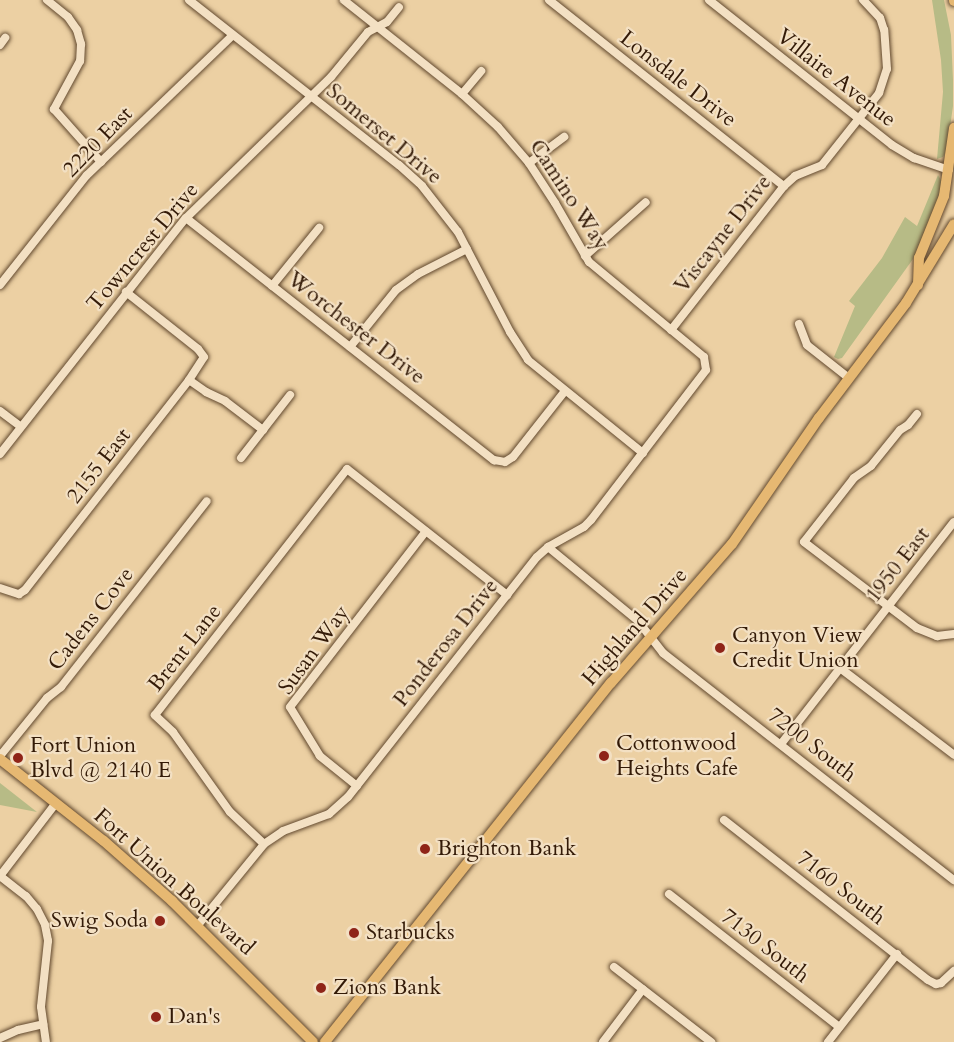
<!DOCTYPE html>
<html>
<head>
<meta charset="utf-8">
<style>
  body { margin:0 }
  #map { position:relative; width:954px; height:1042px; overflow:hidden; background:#ecd0a3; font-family:Cardo,serif }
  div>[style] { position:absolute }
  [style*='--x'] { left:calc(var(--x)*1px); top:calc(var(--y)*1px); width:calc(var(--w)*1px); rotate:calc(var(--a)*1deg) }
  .green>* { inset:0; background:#b7bb86 }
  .roads { filter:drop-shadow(0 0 2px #61482e) drop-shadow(0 0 2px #61482e) }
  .minor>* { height:8px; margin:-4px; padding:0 4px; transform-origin:4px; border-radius:4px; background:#f3e0c3 }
  .major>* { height:10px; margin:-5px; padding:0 5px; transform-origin:5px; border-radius:5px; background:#e6b872 }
  .dots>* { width:16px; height:16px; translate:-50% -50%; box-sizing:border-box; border:3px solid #f3e0c3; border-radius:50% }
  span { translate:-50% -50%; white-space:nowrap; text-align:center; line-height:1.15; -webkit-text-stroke:4.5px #f3e0c3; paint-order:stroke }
  .street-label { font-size:22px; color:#331a07 }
  .poi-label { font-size:22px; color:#331a07 }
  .left { translate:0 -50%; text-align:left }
  .right { translate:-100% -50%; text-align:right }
</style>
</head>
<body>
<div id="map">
  <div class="green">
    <div style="clip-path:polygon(932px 0,944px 0,951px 35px,953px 80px,953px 106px,947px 149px,943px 157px,937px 159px,943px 92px,941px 60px)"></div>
    <div style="clip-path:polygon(938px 175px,942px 182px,937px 202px,913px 259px,842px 358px,838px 359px,834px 357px,855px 306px,849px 301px,882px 258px,905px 217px,917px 226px)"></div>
    <div style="clip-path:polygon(0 783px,37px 812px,0 805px)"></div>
  </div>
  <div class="roads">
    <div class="minor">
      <div style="--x:47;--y:0;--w:27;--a:39"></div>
      <div style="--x:68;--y:17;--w:16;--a:55"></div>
      <div style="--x:77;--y:30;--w:15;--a:74"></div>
      <div style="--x:81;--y:44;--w:17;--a:93"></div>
      <div style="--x:80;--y:61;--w:55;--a:118.4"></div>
      <div style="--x:54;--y:109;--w:71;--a:48.4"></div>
      <div style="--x:189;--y:0;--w:267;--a:38.2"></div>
      <div style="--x:399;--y:165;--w:31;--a:42"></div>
      <div style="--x:422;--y:186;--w:58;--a:52"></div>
      <div style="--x:458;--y:232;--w:113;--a:62.5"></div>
      <div style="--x:510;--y:332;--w:33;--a:57"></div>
      <div style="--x:528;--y:360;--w:148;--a:39"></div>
      <div style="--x:549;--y:0;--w:300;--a:38.4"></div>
      <div style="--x:709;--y:0;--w:233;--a:38.4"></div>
      <div style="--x:892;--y:145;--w:26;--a:31"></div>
      <div style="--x:914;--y:158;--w:37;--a:19"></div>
      <div style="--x:0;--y:45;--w:9;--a:-54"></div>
      <div style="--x:462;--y:94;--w:30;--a:-50"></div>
      <div style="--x:529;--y:163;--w:44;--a:-36.6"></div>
      <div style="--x:186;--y:218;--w:392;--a:38.2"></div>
      <div style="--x:494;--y:460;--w:11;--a:10"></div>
      <div style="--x:505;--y:462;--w:9;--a:-32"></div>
      <div style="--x:513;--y:457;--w:84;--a:-51.8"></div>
      <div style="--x:585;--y:256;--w:81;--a:-41.5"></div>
      <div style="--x:0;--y:285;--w:140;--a:-51.7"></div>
      <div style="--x:87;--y:175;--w:202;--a:-43.8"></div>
      <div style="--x:272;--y:286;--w:75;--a:-51"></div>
      <div style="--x:799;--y:324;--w:22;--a:69"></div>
      <div style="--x:807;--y:345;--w:53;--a:38.2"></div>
      <div style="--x:671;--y:330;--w:183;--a:-51.9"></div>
      <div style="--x:784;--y:186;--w:15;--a:-42"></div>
      <div style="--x:795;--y:176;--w:29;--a:-22"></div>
      <div style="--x:822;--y:165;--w:92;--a:-51.6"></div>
      <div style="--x:879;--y:93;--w:25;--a:-72"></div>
      <div style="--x:887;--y:69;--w:39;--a:-94"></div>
      <div style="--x:884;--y:30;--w:13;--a:-108"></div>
      <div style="--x:880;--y:18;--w:25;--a:-133"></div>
      <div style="--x:350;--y:347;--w:73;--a:-51.1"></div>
      <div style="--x:396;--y:290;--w:27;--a:-36"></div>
      <div style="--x:418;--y:274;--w:55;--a:-27"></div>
      <div style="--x:189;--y:380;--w:21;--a:35"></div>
      <div style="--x:206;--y:392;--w:21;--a:25"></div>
      <div style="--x:225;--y:401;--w:48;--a:37.3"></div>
      <div style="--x:0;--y:411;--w:26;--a:37"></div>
      <div style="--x:917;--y:414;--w:14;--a:129"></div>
      <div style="--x:908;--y:425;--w:9;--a:148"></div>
      <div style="--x:900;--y:430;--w:46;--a:128.9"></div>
      <div style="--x:871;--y:466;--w:21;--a:145"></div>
      <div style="--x:854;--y:478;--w:81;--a:128"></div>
      <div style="--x:804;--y:542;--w:142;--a:37.3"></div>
      <div style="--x:917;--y:628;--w:22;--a:22"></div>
      <div style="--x:937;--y:636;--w:17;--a:-7"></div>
      <div style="--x:0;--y:454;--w:300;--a:-51.8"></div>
      <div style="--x:186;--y:218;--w:202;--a:-44.2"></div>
      <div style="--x:331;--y:77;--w:58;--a:-50.6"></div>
      <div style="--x:368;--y:32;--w:21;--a:-28"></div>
      <div style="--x:387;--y:22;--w:19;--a:-51"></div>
      <div style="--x:241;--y:458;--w:80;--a:-52.1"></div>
      <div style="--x:548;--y:547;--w:117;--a:39.4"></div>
      <div style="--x:638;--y:621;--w:41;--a:52"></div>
      <div style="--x:663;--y:653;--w:369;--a:38"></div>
      <div style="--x:0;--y:588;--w:20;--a:18"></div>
      <div style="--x:19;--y:594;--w:7;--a:-34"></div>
      <div style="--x:25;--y:590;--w:266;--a:-52"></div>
      <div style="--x:189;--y:380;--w:27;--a:-57"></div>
      <div style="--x:204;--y:357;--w:10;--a:-127"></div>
      <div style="--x:198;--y:349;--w:92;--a:-141.6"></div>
      <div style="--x:840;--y:668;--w:143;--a:37.3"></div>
      <div style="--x:781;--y:744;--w:281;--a:-52.1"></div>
      <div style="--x:0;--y:756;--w:75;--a:-51"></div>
      <div style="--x:47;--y:698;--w:18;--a:-38"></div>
      <div style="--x:61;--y:687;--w:236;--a:-51.9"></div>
      <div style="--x:357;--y:786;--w:48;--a:-141"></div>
      <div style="--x:320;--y:756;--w:57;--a:-121.5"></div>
      <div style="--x:290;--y:707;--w:222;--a:-52.3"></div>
      <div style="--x:724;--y:820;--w:259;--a:38.1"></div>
      <div style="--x:928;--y:980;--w:9;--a:27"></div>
      <div style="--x:936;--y:984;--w:5;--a:-11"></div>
      <div style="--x:941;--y:983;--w:18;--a:-43"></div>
      <div style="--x:264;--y:844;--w:47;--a:-136.7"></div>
      <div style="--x:230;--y:812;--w:98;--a:-125.5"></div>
      <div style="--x:173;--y:732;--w:25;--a:-137"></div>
      <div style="--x:155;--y:715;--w:312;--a:-52"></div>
      <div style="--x:347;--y:469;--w:204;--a:38.2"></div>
      <div style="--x:0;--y:876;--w:33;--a:38"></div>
      <div style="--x:26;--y:896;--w:17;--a:50"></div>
      <div style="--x:37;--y:909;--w:18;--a:63"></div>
      <div style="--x:45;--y:925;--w:16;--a:79"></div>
      <div style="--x:48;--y:941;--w:66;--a:96.1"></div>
      <div style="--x:41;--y:1007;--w:35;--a:82"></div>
      <div style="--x:0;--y:876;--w:92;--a:-52.5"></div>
      <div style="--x:669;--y:894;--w:216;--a:38"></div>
      <div style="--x:198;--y:925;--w:104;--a:-50.8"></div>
      <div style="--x:264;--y:844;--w:23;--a:-34"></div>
      <div style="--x:283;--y:831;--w:49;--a:-20.3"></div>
      <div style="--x:329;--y:814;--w:25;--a:-42"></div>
      <div style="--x:348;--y:797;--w:305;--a:-51.8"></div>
      <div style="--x:537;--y:557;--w:15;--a:-42"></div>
      <div style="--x:548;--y:547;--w:41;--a:-29.1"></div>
      <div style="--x:584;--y:527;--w:10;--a:-45"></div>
      <div style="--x:591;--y:520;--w:189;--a:-52.5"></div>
      <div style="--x:706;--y:370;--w:13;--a:-99"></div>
      <div style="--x:704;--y:357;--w:149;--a:-140.4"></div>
      <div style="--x:589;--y:262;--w:68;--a:-120"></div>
      <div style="--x:555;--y:203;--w:48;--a:-123"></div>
      <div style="--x:529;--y:163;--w:48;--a:-130.7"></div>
      <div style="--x:498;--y:127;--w:49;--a:-137.5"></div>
      <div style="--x:462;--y:94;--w:151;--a:-141.5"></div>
      <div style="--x:614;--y:967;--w:123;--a:37.7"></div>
      <div style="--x:0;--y:1038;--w:20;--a:-24"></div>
      <div style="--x:18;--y:1030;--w:26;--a:-13"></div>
      <div style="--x:603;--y:1042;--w:66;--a:-53"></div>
      <div style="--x:828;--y:1042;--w:112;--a:-51.9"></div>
    </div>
    <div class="major">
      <div style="--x:954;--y:0;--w:1;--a:90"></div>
      <div style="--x:918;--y:285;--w:27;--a:-88"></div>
      <div style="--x:919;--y:258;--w:67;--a:-68"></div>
      <div style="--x:944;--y:196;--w:69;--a:-81.6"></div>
      <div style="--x:0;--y:759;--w:132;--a:38.3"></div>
      <div style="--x:104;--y:841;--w:91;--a:41.4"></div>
      <div style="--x:172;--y:901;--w:199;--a:45"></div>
      <div style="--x:325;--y:1042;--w:459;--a:-51.5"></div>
      <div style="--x:611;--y:683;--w:184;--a:-49"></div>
      <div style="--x:732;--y:544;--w:153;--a:-55.4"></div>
      <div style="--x:819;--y:418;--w:144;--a:-52.9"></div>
      <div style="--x:906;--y:303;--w:92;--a:-58.7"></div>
    </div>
  </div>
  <div class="dots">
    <div style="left:720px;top:648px;background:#8f2418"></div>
    <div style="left:604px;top:756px;background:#8f2418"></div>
    <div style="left:18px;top:758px;background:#8f2418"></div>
    <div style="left:425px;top:849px;background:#8f2418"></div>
    <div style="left:160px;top:921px;background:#8f2418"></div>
    <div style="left:354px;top:933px;background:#8f2418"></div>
    <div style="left:321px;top:988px;background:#8f2418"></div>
    <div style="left:156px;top:1017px;background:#8f2418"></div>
  </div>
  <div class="street-label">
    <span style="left:836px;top:78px;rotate:38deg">Villaire Avenue</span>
    <span style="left:678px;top:79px;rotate:38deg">Lonsdale Drive</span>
    <span style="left:384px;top:134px;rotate:40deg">Somerset Drive</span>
    <span style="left:98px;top:142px;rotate:-46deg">2220 East</span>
    <span style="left:569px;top:195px;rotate:57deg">Camino Way</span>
    <span style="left:723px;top:234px;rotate:-52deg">Viscayne Drive</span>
    <span style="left:143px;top:247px;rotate:-50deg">Towncrest Drive</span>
    <span style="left:356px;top:328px;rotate:38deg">Worchester Drive</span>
    <span style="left:99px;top:466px;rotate:-52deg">2155 East</span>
    <span style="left:898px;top:565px;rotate:-52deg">1950 East</span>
    <span style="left:91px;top:619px;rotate:-52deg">Cadens Cove</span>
    <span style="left:635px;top:627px;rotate:-49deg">Highland Drive</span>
    <span style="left:446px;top:643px;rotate:-52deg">Ponderosa Drive</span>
    <span style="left:185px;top:648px;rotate:-52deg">Brent Lane</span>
    <span style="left:314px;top:650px;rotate:-54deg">Susan Way</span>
    <span style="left:812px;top:745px;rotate:38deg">7200 South</span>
    <span style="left:174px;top:882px;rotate:42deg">Fort Union Boulevard</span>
    <span style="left:841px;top:888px;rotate:38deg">7160 South</span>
    <span style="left:765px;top:946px;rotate:38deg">7130 South</span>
  </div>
  <div class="poi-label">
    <span class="left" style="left:732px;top:648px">Canyon View<br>Credit Union</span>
    <span class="left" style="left:616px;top:756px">Cottonwood<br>Heights Cafe</span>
    <span class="left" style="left:30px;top:758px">Fort Union<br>Blvd @ 2140 E</span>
    <span class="left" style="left:437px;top:849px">Brighton Bank</span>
    <span class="right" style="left:148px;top:921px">Swig Soda</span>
    <span class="left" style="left:366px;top:933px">Starbucks</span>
    <span class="left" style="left:333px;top:988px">Zions Bank</span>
    <span class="left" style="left:168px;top:1017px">Dan's</span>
  </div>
</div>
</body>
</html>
